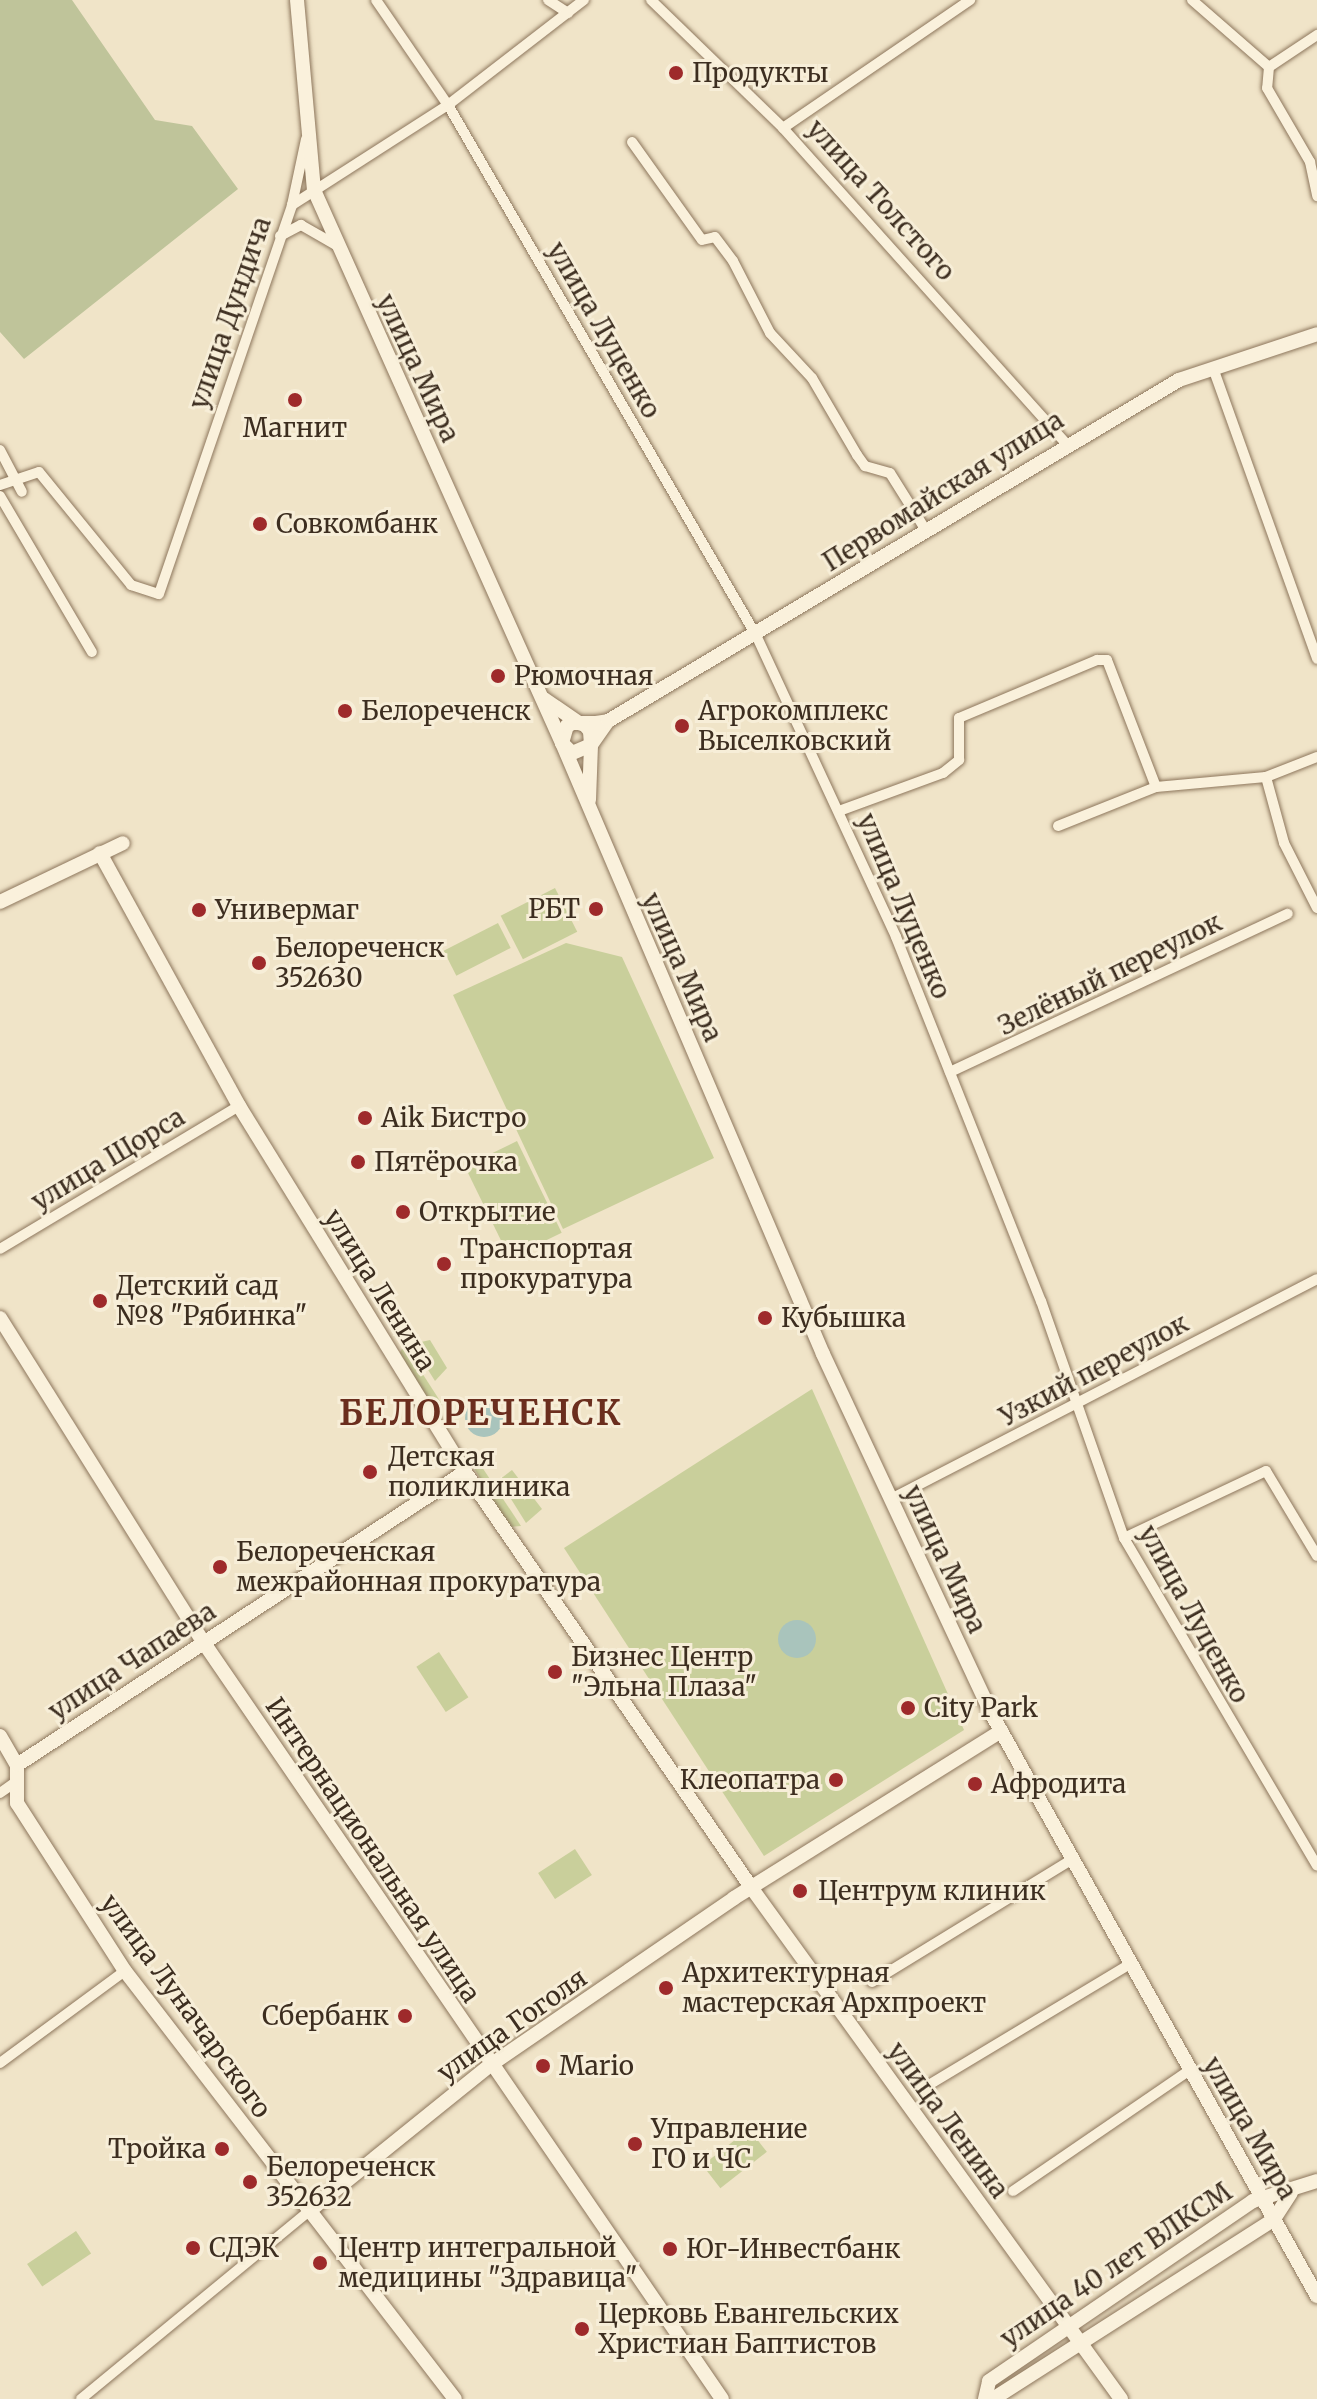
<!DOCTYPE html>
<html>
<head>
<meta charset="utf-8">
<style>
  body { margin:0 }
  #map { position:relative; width:1317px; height:2399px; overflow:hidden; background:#f0e4c8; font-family:Merriweather,serif }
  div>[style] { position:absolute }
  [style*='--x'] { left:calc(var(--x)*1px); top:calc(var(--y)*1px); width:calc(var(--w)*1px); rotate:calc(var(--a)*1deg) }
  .green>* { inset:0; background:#c9cf9b; transform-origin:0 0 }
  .cemetery>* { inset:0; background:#bfc49a }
  .water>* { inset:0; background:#a9c4bc }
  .round { border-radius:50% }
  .roads { filter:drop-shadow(0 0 2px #8d765c) drop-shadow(0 0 2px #8d765c) }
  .street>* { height:10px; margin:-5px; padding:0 5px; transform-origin:5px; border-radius:5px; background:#faf1dc }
  .secondary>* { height:14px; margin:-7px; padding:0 7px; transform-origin:7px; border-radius:7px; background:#faf1dc }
  .dots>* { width:22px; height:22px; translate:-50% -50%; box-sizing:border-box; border:4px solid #f7eed8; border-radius:50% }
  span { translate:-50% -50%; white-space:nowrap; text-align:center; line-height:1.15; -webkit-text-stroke:6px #f7eed8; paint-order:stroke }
  .poi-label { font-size:26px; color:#3d2e20 }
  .left { translate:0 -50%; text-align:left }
  .right { translate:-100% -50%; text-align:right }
  .street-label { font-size:26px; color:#3d2e20 }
  .district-label { font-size:34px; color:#6b2e1e; font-weight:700; letter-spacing:2px }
</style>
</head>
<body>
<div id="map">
  <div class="green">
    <div style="left:555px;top:888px;width:49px;height:61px;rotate:63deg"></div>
    <div style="left:498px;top:923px;width:28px;height:61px;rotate:63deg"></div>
    <div style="clip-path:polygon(566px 943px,622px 957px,714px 1158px,563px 1229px,453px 995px)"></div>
    <div style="left:517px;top:1141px;width:102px;height:58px;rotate:64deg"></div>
    <div style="clip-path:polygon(430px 1340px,447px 1368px,435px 1381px,412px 1344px)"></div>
    <div style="clip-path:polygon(404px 1345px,442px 1404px,442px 1418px,398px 1356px)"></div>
    <div style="clip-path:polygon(812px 1389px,964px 1730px,764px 1856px,564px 1548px)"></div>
    <div style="clip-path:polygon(468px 1458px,476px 1458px,521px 1526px,509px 1527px)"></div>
    <div style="clip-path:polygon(512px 1470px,542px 1509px,526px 1523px,499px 1480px)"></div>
    <div style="left:439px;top:1652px;width:54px;height:27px;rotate:57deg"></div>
    <div style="left:575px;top:1849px;width:31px;height:44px;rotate:57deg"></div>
    <div style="left:749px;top:2129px;width:29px;height:59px;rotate:52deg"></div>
    <div style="left:76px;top:2231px;width:27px;height:59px;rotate:56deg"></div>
  </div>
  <div class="cemetery">
    <div style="clip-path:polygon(0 0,72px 0,155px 120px,192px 126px,238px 189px,24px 359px,0 332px)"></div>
  </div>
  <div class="water">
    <div class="round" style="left:465px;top:1399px;width:38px;height:38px"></div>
    <div class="round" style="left:778px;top:1620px;width:38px;height:38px"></div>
  </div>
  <div class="roads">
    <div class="street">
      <div style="--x:376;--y:0;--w:127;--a:55.6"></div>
      <div style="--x:448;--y:105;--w:613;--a:59.84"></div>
      <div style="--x:756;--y:635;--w:333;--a:65.1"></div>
      <div style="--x:896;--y:937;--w:392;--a:68.3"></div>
      <div style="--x:1041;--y:1301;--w:251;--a:70.7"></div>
      <div style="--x:1124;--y:1538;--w:380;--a:59.5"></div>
      <div style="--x:548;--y:0;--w:24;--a:33"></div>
      <div style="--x:651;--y:0;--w:184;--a:44.1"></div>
      <div style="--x:783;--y:128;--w:423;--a:48.1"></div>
      <div style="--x:1192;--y:0;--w:102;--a:41"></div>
      <div style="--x:1269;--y:67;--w:21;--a:95"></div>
      <div style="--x:1267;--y:88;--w:86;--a:59.8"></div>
      <div style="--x:1310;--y:162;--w:35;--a:78"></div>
      <div style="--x:1269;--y:67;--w:58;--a:-33.7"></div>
      <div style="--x:783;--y:128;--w:227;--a:-34.4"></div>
      <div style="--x:632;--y:142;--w:120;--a:54.5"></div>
      <div style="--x:702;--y:240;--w:13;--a:-13"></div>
      <div style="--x:715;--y:237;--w:30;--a:53"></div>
      <div style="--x:733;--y:261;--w:81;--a:62.8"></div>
      <div style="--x:770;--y:333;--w:62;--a:47"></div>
      <div style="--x:812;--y:378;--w:89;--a:59.7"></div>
      <div style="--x:857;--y:455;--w:14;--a:54"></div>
      <div style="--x:865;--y:466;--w:26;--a:16"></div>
      <div style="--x:890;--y:473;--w:66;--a:58"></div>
      <div style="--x:292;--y:205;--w:67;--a:-78"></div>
      <div style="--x:280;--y:236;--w:24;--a:-28"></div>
      <div style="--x:301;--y:225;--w:40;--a:29.7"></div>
      <div style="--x:1213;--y:368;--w:309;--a:70.3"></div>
      <div style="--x:0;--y:450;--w:47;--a:62.4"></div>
      <div style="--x:0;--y:485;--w:41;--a:-18.4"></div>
      <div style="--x:39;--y:472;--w:146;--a:50.8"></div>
      <div style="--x:131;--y:585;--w:29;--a:18"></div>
      <div style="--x:159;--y:594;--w:411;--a:-71.1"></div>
      <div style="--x:292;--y:205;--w:185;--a:-32.7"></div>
      <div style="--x:448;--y:105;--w:172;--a:-37.7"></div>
      <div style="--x:0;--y:496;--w:181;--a:59.5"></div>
      <div style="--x:1266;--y:777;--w:68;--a:74.7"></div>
      <div style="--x:1284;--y:843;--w:73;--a:63.1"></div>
      <div style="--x:839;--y:811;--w:111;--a:-20.1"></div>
      <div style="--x:943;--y:773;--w:21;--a:-39"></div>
      <div style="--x:959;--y:760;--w:42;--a:-90"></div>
      <div style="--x:959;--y:718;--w:150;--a:-22.8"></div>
      <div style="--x:1097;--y:660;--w:10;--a:0"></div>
      <div style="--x:1107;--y:660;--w:136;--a:68.9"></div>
      <div style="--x:1058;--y:826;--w:105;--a:-21.7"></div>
      <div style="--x:1156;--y:787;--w:110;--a:-5.2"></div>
      <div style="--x:1266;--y:777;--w:55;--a:-21.4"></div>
      <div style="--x:950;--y:1072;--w:373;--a:-25.1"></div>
      <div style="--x:0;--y:1249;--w:279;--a:-30.9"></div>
      <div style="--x:891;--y:1499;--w:479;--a:-27.3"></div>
      <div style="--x:1124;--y:1538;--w:157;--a:-25.3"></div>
      <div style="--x:1266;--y:1471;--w:99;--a:59"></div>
      <div style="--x:0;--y:1793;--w:21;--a:-35"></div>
      <div style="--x:872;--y:1982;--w:233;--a:-31.5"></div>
      <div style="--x:0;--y:2063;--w:155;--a:-36.4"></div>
      <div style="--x:932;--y:2083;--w:231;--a:-31"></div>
      <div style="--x:1013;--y:2191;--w:214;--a:-34.4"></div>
      <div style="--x:81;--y:2399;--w:294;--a:-39.5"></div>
    </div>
    <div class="secondary">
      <div style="--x:297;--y:0;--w:191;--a:84.9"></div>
      <div style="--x:314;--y:190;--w:606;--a:65.85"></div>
      <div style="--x:562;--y:743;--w:664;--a:66.87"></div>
      <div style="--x:823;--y:1354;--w:396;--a:64.9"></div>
      <div style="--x:991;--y:1713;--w:668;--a:60.79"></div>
      <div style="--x:544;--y:699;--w:42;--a:34.4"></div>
      <div style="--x:579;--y:723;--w:6;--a:18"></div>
      <div style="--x:585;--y:725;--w:8;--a:50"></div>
      <div style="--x:590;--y:731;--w:14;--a:86"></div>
      <div style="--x:591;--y:745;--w:21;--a:157"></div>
      <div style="--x:572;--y:753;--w:14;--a:-135"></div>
      <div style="--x:562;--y:743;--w:18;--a:-74"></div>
      <div style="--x:567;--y:726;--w:7;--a:-27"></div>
      <div style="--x:573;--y:723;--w:23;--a:0"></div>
      <div style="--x:596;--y:723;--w:12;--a:-9"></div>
      <div style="--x:589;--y:800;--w:55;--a:-87.9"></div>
      <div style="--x:591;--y:745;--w:29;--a:-55"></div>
      <div style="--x:608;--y:721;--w:665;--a:-30.85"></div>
      <div style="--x:1179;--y:380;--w:145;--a:-18.4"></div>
      <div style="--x:100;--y:853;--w:289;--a:61.2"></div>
      <div style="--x:239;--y:1106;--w:430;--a:58.3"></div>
      <div style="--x:465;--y:1472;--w:508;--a:55.43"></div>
      <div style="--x:753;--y:1890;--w:628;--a:54.13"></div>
      <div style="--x:0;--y:902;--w:136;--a:-25.6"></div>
      <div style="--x:0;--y:1318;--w:384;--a:57.9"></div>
      <div style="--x:204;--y:1643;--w:916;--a:55.58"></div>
      <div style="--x:0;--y:1736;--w:34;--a:60"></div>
      <div style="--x:17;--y:1765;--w:38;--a:90"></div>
      <div style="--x:17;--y:1803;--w:200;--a:57.3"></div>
      <div style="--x:125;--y:1971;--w:540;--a:52.37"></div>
      <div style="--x:17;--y:1765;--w:535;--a:-33.19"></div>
      <div style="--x:308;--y:2212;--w:233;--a:-38.9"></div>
      <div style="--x:489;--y:2066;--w:297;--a:-34.4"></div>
      <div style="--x:734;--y:1898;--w:315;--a:-32"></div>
      <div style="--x:985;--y:2399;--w:18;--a:-77"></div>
      <div style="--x:989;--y:2381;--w:320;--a:-34.3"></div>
      <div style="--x:1253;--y:2201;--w:67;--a:-17.4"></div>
      <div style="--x:993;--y:2399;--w:334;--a:-32.6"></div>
      <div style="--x:1274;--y:2219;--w:31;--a:-57"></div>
    </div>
  </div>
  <div class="dots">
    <div style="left:676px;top:73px;background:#9e2a2b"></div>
    <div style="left:295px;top:400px;background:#9e2a2b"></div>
    <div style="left:260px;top:524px;background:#9e2a2b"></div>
    <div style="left:498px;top:676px;background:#9e2a2b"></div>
    <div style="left:345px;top:711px;background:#9e2a2b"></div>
    <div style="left:682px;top:726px;background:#9e2a2b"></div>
    <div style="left:596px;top:909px;background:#9e2a2b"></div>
    <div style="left:199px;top:910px;background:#9e2a2b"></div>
    <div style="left:259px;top:963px;background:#9e2a2b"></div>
    <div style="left:365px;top:1118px;background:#9e2a2b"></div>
    <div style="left:358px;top:1162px;background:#9e2a2b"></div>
    <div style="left:403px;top:1212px;background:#9e2a2b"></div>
    <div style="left:444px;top:1264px;background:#9e2a2b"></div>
    <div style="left:100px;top:1301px;background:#9e2a2b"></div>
    <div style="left:765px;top:1318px;background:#9e2a2b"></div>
    <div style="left:370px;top:1472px;background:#9e2a2b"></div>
    <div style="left:220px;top:1567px;background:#9e2a2b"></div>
    <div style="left:555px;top:1672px;background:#9e2a2b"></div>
    <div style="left:908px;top:1708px;background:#9e2a2b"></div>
    <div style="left:836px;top:1780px;background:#9e2a2b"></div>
    <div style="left:975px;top:1784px;background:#9e2a2b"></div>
    <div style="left:800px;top:1891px;background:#9e2a2b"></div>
    <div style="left:666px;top:1988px;background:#9e2a2b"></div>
    <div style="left:405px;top:2016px;background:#9e2a2b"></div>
    <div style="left:543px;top:2066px;background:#9e2a2b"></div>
    <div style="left:635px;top:2144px;background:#9e2a2b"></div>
    <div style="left:222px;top:2149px;background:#9e2a2b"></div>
    <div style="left:250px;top:2182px;background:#9e2a2b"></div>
    <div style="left:193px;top:2248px;background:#9e2a2b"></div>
    <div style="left:670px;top:2249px;background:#9e2a2b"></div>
    <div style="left:320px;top:2263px;background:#9e2a2b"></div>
    <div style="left:582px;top:2329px;background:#9e2a2b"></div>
  </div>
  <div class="poi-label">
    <span class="left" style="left:692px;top:73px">Продукты</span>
    <span style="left:295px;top:428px">Магнит</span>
    <span class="left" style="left:276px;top:524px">Совкомбанк</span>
    <span class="left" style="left:514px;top:676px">Рюмочная</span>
    <span class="left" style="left:361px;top:711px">Белореченск</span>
    <span class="left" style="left:698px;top:726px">Агрокомплекс<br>Выселковский</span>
    <span class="right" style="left:580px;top:909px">РБТ</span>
    <span class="left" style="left:215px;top:910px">Универмаг</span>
    <span class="left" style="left:275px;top:963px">Белореченск<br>352630</span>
    <span class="left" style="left:381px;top:1118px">Aik Бистро</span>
    <span class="left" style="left:374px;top:1162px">Пятёрочка</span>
    <span class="left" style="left:419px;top:1212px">Открытие</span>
    <span class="left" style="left:460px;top:1264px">Транспортая<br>прокуратура</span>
    <span class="left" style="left:116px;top:1301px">Детский сад<br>№8 "Рябинка"</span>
    <span class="left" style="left:781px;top:1318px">Кубышка</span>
    <span class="left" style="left:388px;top:1472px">Детская<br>поликлиника</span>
    <span class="left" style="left:236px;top:1567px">Белореченская<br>межрайонная прокуратура</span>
    <span class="left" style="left:571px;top:1672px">Бизнес Центр<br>"Эльна Плаза"</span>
    <span class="left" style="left:924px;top:1708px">City Park</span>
    <span class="right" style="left:820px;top:1780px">Клеопатра</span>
    <span class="left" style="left:991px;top:1784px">Афродита</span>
    <span class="left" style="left:818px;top:1891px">Центрум клиник</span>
    <span class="left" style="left:682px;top:1988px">Архитектурная<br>мастерская Архпроект</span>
    <span class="right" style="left:389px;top:2016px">Сбербанк</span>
    <span class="left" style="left:559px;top:2066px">Mario</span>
    <span class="left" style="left:651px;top:2144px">Управление<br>ГО и ЧС</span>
    <span class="right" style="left:206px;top:2149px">Тройка</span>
    <span class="left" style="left:266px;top:2182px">Белореченск<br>352632</span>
    <span class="left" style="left:209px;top:2248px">СДЭК</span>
    <span class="left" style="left:338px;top:2263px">Центр интегральной<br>медицины "Здравица"</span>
    <span class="left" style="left:686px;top:2249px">Юг-Инвестбанк</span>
    <span class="left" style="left:598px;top:2329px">Церковь Евангельских<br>Христиан Баптистов</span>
  </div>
  <div class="street-label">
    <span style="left:881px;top:200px;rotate:48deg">улица Толстого</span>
    <span style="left:230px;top:313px;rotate:-71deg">улица Дундича</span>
    <span style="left:604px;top:330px;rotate:60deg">улица Луценко</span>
    <span style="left:418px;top:368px;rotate:65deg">улица Мира</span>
    <span style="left:943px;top:491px;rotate:-32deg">Первомайская улица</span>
    <span style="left:904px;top:906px;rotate:67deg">улица Луценко</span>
    <span style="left:682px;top:967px;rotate:66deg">улица Мира</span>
    <span style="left:1110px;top:974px;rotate:-26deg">Зелёный переулок</span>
    <span style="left:108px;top:1159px;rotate:-31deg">улица Щорса</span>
    <span style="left:380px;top:1290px;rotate:58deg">улица Ленина</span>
    <span style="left:1094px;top:1370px;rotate:-28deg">Узкий переулок</span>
    <span style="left:945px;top:1559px;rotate:65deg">улица Мира</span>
    <span style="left:1194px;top:1614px;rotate:61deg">улица Луценко</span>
    <span style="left:132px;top:1661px;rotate:-33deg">улица Чапаева</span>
    <span style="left:373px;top:1850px;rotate:56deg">Интернациональная улица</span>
    <span style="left:186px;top:2006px;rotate:54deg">улица Луначарского</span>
    <span style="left:512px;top:2025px;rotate:-35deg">улица Гоголя</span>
    <span style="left:948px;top:2120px;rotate:54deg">улица Ленина</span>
    <span style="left:1250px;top:2128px;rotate:60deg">улица Мира</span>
    <span style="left:1116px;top:2265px;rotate:-34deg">улица 40 лет ВЛКСМ</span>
  </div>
  <div class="district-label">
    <span style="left:481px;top:1414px">БЕЛОРЕЧЕНСК</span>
  </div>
</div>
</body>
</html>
